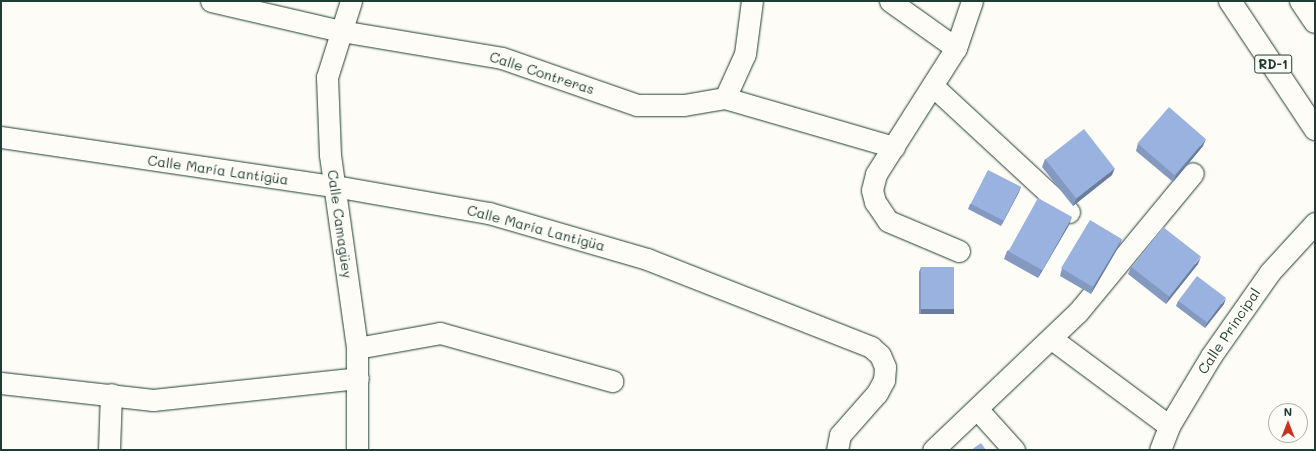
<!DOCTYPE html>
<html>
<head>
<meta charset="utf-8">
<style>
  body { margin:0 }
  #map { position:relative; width:1316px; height:451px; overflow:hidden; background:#fdfcf7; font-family:Mali,sans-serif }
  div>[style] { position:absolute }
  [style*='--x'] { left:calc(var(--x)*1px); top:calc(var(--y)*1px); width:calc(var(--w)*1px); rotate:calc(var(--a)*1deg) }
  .roads { filter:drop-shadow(0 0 1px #1f3d34) drop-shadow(0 0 1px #1f3d34) }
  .minor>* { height:21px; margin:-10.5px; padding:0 10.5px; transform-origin:10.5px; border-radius:10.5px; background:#fdfcf7 }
  .highway>* { height:22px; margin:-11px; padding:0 11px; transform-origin:11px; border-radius:11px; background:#fdfcf7 }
  .wall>* { inset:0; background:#8499c0 }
  .shaded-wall>* { inset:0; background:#6b7d9c; transform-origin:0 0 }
  .building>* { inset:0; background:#99b2df; transform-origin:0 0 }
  span { translate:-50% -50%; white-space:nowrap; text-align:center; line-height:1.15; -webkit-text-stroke:3.5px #fdfcf7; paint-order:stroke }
  .shield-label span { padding:1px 3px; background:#fdfcf7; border:1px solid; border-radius:3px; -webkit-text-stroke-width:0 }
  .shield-label { font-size:13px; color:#1f3d34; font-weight:700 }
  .street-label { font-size:14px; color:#1f3d34 }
  .frame { position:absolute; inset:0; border:2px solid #1f3d34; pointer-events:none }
  .north { position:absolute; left:1268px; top:403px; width:40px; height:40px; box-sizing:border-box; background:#fdfcf7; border:1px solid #a4b0a9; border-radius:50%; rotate:0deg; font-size:11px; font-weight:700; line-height:16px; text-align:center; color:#1f3d34 }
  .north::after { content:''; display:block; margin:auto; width:14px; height:18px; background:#c8321e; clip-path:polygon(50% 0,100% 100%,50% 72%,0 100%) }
</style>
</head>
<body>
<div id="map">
  <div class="roads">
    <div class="minor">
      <div style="--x:211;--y:1;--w:133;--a:13"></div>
      <div style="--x:341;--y:31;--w:163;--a:9.5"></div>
      <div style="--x:502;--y:58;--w:143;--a:19.2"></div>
      <div style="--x:637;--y:105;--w:47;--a:0"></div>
      <div style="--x:684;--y:105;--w:42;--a:-9.7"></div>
      <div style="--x:725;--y:98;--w:48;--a:-65.6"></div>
      <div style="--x:745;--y:54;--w:53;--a:-82.5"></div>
      <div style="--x:351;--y:1;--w:80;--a:107.5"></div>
      <div style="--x:327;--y:77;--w:78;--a:87.8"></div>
      <div style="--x:330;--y:155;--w:195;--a:82"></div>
      <div style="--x:357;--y:348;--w:102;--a:90"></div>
      <div style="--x:890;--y:1;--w:81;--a:35.5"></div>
      <div style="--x:934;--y:87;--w:184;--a:42.8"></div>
      <div style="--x:725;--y:98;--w:176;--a:16.2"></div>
      <div style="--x:1;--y:137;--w:337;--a:8.4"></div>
      <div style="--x:334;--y:186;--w:157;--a:9.9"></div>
      <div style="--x:489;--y:213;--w:165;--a:16.2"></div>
      <div style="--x:647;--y:259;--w:241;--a:21.4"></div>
      <div style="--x:871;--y:347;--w:12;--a:42"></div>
      <div style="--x:880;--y:355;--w:13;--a:67"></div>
      <div style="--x:885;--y:367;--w:13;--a:94"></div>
      <div style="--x:884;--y:380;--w:15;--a:118"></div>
      <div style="--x:877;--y:393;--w:56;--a:131.4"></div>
      <div style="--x:840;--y:435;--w:15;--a:101"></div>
      <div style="--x:959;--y:251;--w:77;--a:-157.1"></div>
      <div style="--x:888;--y:221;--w:23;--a:-124"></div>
      <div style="--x:875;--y:202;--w:12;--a:-104"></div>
      <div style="--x:872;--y:190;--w:16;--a:-76"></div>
      <div style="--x:876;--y:174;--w:149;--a:-57.6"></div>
      <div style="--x:956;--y:48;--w:50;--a:-71.2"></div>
      <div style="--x:1052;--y:339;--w:146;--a:36.6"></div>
      <div style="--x:357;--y:348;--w:84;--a:-10.2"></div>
      <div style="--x:440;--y:333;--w:179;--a:15.6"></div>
      <div style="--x:1;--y:383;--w:153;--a:6.4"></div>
      <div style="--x:153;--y:400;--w:206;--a:-6.1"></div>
      <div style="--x:978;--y:410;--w:54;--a:48"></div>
      <div style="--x:109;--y:450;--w:56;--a:-88"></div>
      <div style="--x:933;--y:450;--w:200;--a:-43.6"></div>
      <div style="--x:1078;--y:312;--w:180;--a:-50.4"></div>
      <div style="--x:1160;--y:450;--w:26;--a:-69"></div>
      <div style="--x:1169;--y:426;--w:82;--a:-59"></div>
      <div style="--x:1211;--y:356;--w:103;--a:-54.9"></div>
      <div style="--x:1270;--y:272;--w:67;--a:-47.4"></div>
    </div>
    <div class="highway">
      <div style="--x:1230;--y:1;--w:154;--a:56.4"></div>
      <div style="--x:1301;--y:1;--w:25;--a:56"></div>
    </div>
  </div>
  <div class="wall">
    <div style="clip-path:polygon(1138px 143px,1203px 146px,1173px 182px,1136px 151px)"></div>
    <div style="clip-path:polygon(1045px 159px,1112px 175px,1073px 206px,1042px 167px)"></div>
    <div style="clip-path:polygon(1021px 187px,1019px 192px,1001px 226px,968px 209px,970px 204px)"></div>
    <div style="clip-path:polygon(1069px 225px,1038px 278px,1004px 259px,1007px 251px)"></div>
    <div style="clip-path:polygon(1122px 239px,1119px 246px,1091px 294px,1060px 276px,1062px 268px)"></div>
    <div style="clip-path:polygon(1198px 264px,1166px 304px,1128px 274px,1131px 267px)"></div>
    <div style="clip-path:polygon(921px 267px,952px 314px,919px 314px,919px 272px)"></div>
    <div style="clip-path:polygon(1178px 301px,1224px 304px,1205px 328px,1176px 306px)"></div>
  </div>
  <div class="shaded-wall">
    <div style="clip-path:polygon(1206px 139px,1203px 146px,1173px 182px,1176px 175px)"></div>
    <div style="clip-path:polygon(1115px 168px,1112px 175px,1073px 206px,1076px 199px)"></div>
    <div style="clip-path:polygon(1021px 187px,1019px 192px,1001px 226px,1003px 221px)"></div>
    <div style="clip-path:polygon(1072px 217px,1069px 225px,1038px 278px,1041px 271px)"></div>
    <div style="clip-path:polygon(1122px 239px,1119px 246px,1091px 294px,1094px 286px)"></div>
    <div style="clip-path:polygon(1201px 257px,1198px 264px,1166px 304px,1169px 297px)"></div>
    <div style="clip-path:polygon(1226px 298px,1224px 304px,1205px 328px,1207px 323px)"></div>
    <div style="left:921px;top:309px;width:33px;height:5px"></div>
  </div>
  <div class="building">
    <div style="left:1169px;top:107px;width:49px;height:48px;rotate:41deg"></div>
    <div style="left:1084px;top:129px;width:50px;height:49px;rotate:52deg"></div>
    <div style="left:988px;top:170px;width:37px;height:38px;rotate:27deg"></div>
    <div style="left:1038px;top:198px;width:39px;height:61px;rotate:29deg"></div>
    <div style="left:1090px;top:220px;width:37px;height:56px;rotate:31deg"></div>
    <div style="left:1163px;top:227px;width:48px;height:51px;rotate:38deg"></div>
    <div style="left:921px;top:267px;width:33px;height:42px"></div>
    <div style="left:1197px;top:276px;width:36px;height:31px;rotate:37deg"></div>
    <div style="clip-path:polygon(981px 443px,986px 450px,971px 450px)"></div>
  </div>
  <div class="shield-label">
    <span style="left:1273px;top:64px">RD-1</span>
  </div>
  <div class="street-label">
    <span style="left:542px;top:73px;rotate:18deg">Calle Contreras</span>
    <span style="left:218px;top:170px;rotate:8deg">Calle María Lantigüa</span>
    <span style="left:340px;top:224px;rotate:82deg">Calle Camagüey</span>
    <span style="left:536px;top:228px;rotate:15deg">Calle María Lantigüa</span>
    <span style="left:1229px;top:331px;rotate:-56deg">Calle Principal</span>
  </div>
  <div class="frame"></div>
  <div class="north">N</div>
</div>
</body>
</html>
